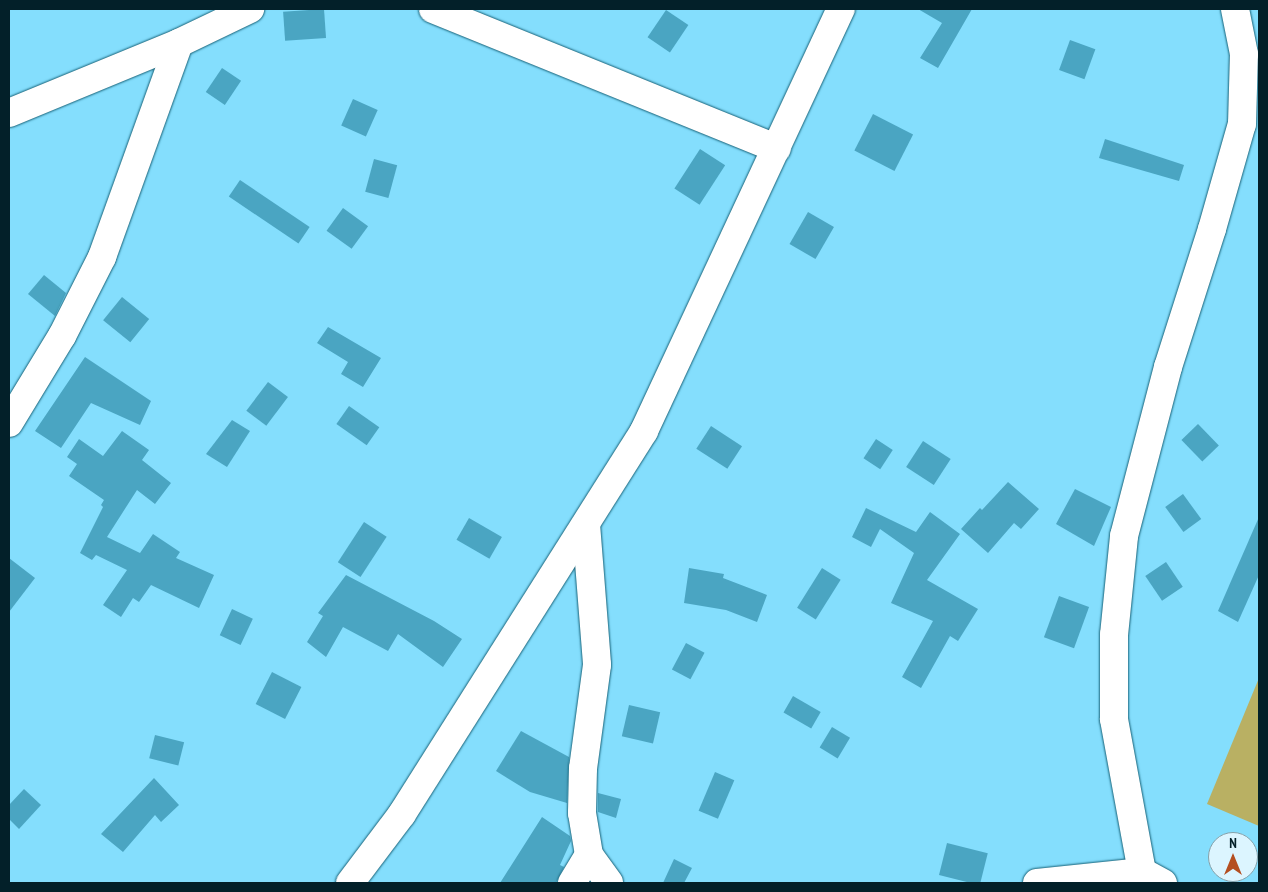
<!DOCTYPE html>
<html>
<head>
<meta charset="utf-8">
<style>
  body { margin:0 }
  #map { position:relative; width:1268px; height:892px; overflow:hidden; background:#84defd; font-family:"PT Sans Narrow",sans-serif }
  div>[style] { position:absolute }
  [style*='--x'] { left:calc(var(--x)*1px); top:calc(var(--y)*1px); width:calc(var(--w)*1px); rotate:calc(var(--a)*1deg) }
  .green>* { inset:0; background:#b9b063 }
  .building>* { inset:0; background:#4aa5c2; transform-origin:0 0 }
  .roads { filter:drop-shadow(0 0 1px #176177) drop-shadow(0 0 1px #176177) }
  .minor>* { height:28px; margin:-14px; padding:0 14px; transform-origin:14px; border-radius:14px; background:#fff }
  .tertiary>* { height:28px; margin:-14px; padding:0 14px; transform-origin:14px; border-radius:14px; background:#fff }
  span { translate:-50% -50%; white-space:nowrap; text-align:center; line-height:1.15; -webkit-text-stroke:4px #dcf5ff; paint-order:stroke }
  .frame { position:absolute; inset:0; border:10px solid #032029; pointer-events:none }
  .north { position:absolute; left:1208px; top:832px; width:50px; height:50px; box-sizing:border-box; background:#dcf5ff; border:1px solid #85a0a9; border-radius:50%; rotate:0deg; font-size:14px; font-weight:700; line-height:20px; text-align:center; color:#032029 }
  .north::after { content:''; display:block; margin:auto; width:18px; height:22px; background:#b44f21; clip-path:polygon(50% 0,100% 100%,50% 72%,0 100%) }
</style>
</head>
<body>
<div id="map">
  <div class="green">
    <div style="clip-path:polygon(1259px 678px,1259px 826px,1207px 804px)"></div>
  </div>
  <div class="building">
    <div style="left:324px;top:9px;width:29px;height:41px;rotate:86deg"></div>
    <div style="clip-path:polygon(918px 9px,972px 9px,938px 68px,920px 58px,942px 23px)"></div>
    <div style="left:666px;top:10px;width:27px;height:33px;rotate:34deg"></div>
    <div style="left:1070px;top:40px;width:27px;height:32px;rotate:20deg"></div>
    <div style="left:222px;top:68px;width:23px;height:29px;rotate:34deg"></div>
    <div style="left:353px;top:99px;width:27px;height:29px;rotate:24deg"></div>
    <div style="left:873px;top:114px;width:45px;height:41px;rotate:27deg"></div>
    <div style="clip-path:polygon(1105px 139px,1184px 165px,1179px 181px,1099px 158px)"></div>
    <div style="left:700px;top:149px;width:30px;height:47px;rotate:33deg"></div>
    <div style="left:374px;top:159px;width:24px;height:34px;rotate:15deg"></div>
    <div style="left:240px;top:180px;width:84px;height:20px;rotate:34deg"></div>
    <div style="left:343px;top:208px;width:31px;height:28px;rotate:36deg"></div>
    <div style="left:808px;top:212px;width:30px;height:37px;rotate:30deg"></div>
    <div style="clip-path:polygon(44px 275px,66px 293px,55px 316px,28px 294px)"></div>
    <div style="left:122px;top:297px;width:35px;height:30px;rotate:39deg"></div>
    <div style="clip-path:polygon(328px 327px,381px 358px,363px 387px,341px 374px,348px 362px,317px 343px)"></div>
    <div style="clip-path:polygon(85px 357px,151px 401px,140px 425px,91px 403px,61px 448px,35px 431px)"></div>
    <div style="left:268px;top:382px;width:25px;height:36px;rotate:37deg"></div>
    <div style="left:349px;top:406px;width:37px;height:22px;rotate:35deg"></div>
    <div style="clip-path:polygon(232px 420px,250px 431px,227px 467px,206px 454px)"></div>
    <div style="left:1198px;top:424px;width:30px;height:23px;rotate:46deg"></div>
    <div style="left:711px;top:426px;width:37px;height:27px;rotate:33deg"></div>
    <div style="clip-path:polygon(122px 431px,149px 450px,142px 460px,171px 483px,155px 504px,137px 490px,107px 537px,140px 553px,153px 534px,180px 552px,176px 558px,214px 575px,199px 608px,151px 585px,139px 602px,133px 598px,121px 617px,103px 605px,127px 570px,96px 555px,92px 560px,80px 553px,103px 507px,101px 505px,104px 500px,69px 476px,77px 464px,67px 457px,79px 439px,103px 456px)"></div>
    <div style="left:876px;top:439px;width:20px;height:23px;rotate:33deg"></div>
    <div style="left:923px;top:441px;width:33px;height:31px;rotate:33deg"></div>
    <div style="clip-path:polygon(1008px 482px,1039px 509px,1021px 529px,1014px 523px,988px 553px,961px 529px,980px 508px,982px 510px)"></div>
    <div style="clip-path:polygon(1075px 489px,1111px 507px,1094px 546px,1056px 524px)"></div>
    <div style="left:1183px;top:494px;width:31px;height:22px;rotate:54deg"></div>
    <div style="clip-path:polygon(866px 508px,916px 532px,930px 512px,960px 534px,927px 580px,978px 609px,958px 641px,950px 636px,921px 688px,902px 677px,933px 621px,891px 603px,914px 553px,880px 529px,871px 547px,852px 537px)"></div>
    <div style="clip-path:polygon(1259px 517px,1259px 575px,1238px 622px,1218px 611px)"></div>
    <div style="left:469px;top:518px;width:38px;height:25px;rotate:30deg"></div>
    <div style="left:364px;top:522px;width:27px;height:48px;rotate:33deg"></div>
    <div style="clip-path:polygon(9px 558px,35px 578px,9px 612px)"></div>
    <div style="left:1166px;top:562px;width:30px;height:25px;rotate:56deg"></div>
    <div style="clip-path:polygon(689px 568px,724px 574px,723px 578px,767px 595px,757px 622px,726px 610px,684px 603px)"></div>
    <div style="left:822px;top:568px;width:22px;height:47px;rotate:32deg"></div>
    <div style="clip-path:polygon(346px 575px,434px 621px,462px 639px,443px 667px,398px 634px,388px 651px,343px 627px,326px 657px,307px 642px,323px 616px,318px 613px)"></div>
    <div style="left:1059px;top:596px;width:32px;height:44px;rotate:20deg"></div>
    <div style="left:232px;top:609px;width:23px;height:29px;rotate:25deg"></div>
    <div style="left:686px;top:643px;width:21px;height:30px;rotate:28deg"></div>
    <div style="left:272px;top:672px;width:33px;height:36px;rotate:27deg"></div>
    <div style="left:793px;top:696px;width:32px;height:19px;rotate:30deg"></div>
    <div style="left:629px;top:705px;width:32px;height:32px;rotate:13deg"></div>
    <div style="left:832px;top:727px;width:21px;height:24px;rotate:31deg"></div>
    <div style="clip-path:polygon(521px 731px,569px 757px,567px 803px,530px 792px,496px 771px)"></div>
    <div style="left:155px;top:735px;width:30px;height:24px;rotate:14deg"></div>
    <div style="left:715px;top:772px;width:21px;height:42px;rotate:23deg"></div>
    <div style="clip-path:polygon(154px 778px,179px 805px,161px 822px,155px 815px,123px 852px,101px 834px)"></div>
    <div style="clip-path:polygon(24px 789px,41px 805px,19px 829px,9px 819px,9px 805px)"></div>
    <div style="clip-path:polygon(598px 793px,621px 799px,616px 818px,598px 812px)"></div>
    <div style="clip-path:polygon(542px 817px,570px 836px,571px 841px,560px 865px,564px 867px,556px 883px,500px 883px)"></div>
    <div style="left:947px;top:843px;width:42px;height:33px;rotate:14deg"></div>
    <div style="clip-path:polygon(674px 859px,692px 868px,684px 883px,663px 883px)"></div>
  </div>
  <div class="roads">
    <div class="minor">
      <div style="--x:433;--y:9;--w:371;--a:22.1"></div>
      <div style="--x:9;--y:113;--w:184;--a:-22.4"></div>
      <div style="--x:179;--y:43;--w:79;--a:-25.6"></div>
      <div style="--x:9;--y:423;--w:102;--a:-58.7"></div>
      <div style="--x:62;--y:336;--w:89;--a:-63.1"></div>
      <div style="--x:102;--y:257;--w:227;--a:-70.2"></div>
      <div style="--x:586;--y:524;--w:141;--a:85.5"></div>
      <div style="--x:597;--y:665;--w:104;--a:97.7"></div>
      <div style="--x:583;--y:768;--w:45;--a:91.3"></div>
      <div style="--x:582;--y:813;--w:43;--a:80.5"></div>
      <div style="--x:589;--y:855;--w:34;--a:54"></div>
      <div style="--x:572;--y:883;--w:33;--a:-59"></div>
      <div style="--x:1037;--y:883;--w:106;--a:-6"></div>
      <div style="--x:1163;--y:883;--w:24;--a:-152"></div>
      <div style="--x:1142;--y:872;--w:156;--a:-100.4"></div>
      <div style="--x:1114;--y:719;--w:84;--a:-90"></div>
      <div style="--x:1114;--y:635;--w:100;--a:-84.2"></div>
      <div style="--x:1124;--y:536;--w:175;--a:-75.4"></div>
      <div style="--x:1168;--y:367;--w:145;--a:-72.3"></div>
      <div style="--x:1212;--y:229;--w:109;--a:-74.1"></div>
      <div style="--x:1242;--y:124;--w:70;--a:-88.4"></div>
      <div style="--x:1244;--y:54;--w:46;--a:-101.3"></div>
    </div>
    <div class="tertiary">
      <div style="--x:350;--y:883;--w:86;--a:-53"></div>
      <div style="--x:402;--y:814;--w:453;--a:-57.7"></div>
      <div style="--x:644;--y:431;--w:466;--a:-65"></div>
    </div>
  </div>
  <div class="frame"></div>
  <div class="north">N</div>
</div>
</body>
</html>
